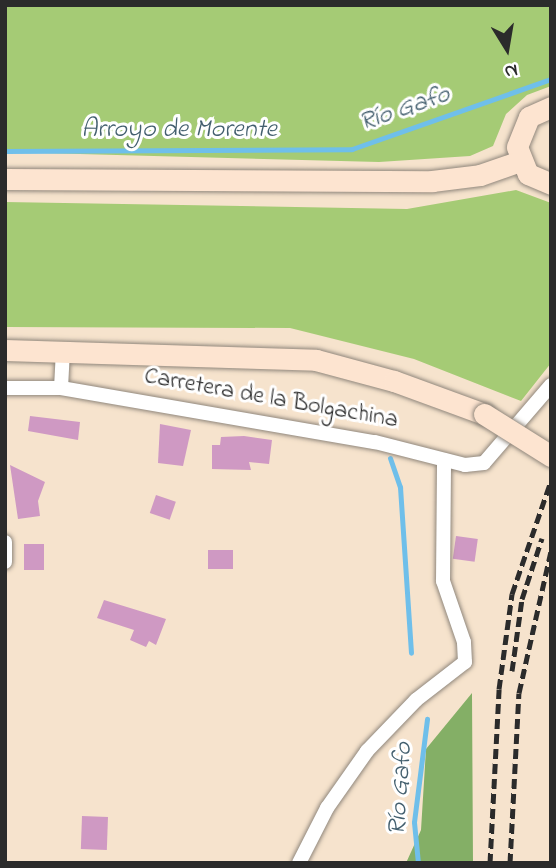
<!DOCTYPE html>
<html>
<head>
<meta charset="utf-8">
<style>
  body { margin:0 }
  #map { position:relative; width:556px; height:868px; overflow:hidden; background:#f6e3cd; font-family:"Indie Flower",sans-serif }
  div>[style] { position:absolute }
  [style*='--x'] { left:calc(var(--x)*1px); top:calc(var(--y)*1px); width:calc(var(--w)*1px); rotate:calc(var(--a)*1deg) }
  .green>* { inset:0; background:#a5cb75 }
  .forest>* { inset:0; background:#84af66 }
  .stream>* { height:5px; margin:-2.5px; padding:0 2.5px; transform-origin:2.5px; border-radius:2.5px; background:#6fbfea }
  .building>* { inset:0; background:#cf99c3; transform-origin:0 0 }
  .roads { filter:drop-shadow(0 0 2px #90877c) drop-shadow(0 0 2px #90877c) }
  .street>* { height:14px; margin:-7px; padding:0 7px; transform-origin:7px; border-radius:7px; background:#fff }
  .secondary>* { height:21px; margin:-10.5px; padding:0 10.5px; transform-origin:10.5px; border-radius:10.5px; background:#fde4d0 }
  .rail>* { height:5px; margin-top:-2.5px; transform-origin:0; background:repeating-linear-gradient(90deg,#2b2b2b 0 10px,transparent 0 15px) }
  .bridges { filter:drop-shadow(0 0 2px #90877c) drop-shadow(0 0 2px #90877c) }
  .secondary-bridge>* { height:21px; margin:-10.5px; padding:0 10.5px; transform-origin:10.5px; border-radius:10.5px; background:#fde4d0 }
  span { translate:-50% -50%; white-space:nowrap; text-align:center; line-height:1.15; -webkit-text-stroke:6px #fff; paint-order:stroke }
  .street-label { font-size:24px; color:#2b2b2b }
  .water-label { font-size:26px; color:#435f6e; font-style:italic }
  .frame { position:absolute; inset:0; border:7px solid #2b2b2b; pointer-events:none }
  .north { position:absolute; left:472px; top:14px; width:70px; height:70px; -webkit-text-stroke:5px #fff; paint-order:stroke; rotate:169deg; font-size:19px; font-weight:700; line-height:28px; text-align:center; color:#2b2b2b }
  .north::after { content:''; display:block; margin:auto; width:24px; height:32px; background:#2b2b2b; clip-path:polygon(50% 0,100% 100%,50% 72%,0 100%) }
</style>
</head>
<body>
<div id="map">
  <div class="green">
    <div style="clip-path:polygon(5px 5px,551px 5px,551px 86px,527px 95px,506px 114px,493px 146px,470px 156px,379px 162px,5px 152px)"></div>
    <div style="clip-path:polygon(516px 190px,551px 203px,551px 363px,521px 401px,414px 359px,290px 328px,5px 327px,5px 202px,407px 209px)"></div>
  </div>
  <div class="forest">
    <div style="clip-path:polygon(472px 693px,473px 863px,406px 863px,421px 830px,426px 749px)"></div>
  </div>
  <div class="stream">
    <div style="--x:5;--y:151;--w:347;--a:-0.3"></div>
    <div style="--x:352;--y:149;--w:211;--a:-19.4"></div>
    <div style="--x:390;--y:458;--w:31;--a:71"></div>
    <div style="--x:400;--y:487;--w:166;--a:86.2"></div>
    <div style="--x:418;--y:863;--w:41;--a:-95.6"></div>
    <div style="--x:414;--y:822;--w:104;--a:-82.8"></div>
  </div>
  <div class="building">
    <div style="clip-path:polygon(30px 416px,80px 422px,78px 440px,28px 431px)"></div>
    <div style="clip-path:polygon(160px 424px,191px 430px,183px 466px,158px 463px)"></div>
    <div style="clip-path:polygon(244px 436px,272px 440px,269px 464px,249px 462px,251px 470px,212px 469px,212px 445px,220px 445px,221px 437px)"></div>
    <div style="clip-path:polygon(10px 465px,45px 482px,38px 501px,40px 516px,18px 519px)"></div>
    <div style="left:156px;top:495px;width:21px;height:19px;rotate:19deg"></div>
    <div style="left:456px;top:536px;width:22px;height:23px;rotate:8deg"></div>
    <div style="left:24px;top:544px;width:20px;height:26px"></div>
    <div style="left:208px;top:550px;width:25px;height:19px"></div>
    <div style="clip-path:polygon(104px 600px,166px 619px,156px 645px,149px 641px,146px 647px,130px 640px,134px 630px,97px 618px)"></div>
    <div style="left:82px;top:816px;width:26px;height:33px;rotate:2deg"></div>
  </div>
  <div class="roads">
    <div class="street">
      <div style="--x:5;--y:388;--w:56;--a:0"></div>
      <div style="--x:61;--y:388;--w:319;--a:9.8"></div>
      <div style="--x:375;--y:442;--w:93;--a:14.3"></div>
      <div style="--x:465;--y:465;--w:19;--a:-6"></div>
      <div style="--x:484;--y:463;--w:103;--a:-49.3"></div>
      <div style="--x:61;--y:388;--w:37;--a:-87"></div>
      <div style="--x:5;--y:542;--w:20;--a:90"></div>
      <div style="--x:299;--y:863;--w:62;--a:-63"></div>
      <div style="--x:327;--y:808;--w:70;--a:-54.9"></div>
      <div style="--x:367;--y:751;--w:71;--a:-46.1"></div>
      <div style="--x:416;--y:700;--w:62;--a:-37.8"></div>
      <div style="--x:465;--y:662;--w:20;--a:-93"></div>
      <div style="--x:464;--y:642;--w:65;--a:-109"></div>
      <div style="--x:443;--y:581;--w:121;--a:-89.5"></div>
    </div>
    <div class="secondary">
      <div style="--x:551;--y:107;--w:24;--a:156"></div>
      <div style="--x:529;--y:117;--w:32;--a:112"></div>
      <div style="--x:517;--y:147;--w:29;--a:68"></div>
      <div style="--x:528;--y:174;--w:25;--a:23"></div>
      <div style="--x:5;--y:179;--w:427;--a:0.3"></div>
      <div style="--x:432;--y:181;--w:48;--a:-7.1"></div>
      <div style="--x:480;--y:175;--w:42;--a:-19.3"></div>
      <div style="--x:5;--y:350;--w:311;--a:1.8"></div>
      <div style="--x:316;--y:360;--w:81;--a:15.1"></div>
      <div style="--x:394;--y:381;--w:96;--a:20.1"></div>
    </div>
  </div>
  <div class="rail">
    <div style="--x:512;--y:671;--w:73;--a:-82.1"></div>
    <div style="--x:522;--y:599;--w:64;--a:-71.8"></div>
    <div style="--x:490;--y:863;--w:174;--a:-87"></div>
    <div style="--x:499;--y:689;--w:96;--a:-82.2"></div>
    <div style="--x:512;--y:594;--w:120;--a:-71"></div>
    <div style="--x:510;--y:863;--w:170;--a:-87"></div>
    <div style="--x:519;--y:693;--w:146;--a:-77.3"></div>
  </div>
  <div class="bridges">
    <div class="secondary-bridge">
      <div style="--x:484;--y:414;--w:79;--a:32.1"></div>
    </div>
  </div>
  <div class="street-label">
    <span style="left:271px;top:399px;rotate:10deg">Carretera de la Bolgachina</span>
  </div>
  <div class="water-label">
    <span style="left:405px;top:110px;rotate:-19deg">Río Gafo</span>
    <span style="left:179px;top:131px">Arroyo de Morente</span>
    <span style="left:402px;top:789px;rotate:-86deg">Río Gafo</span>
  </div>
  <div class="frame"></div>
  <div class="north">N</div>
</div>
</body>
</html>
